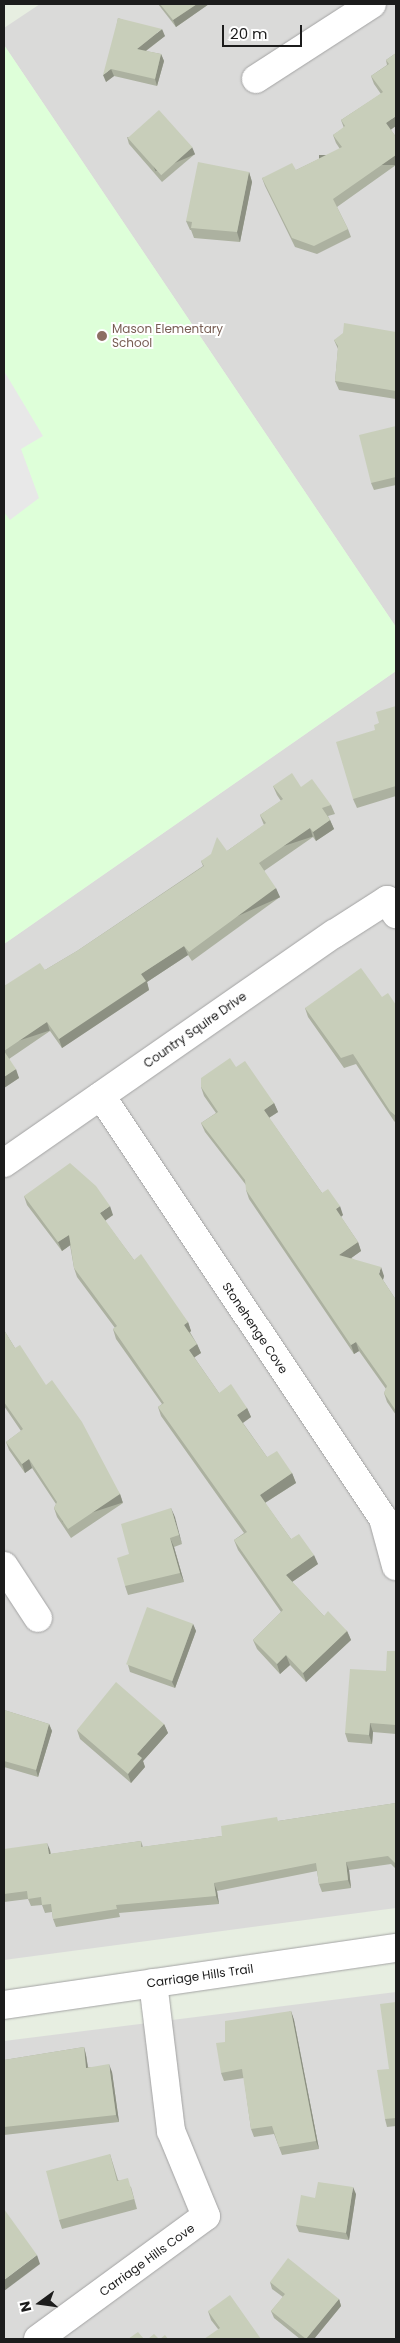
<!DOCTYPE html>
<html>
<head>
<meta charset="utf-8">
<style>
  body { margin:0 }
  #map { position:relative; width:400px; height:2343px; overflow:hidden; background:#e7eee1; font-family:Poppins,sans-serif }
  div>[style] { position:absolute }
  [style*='--x'] { left:calc(var(--x)*1px); top:calc(var(--y)*1px); width:calc(var(--w)*1px); rotate:calc(var(--a)*1deg) }
  .residential>* { inset:0; background:#dadad9 }
  .education>* { inset:0; background:#deffd9 }
  .parking>* { inset:0; background:#e8e8e8 }
  .roads { filter:drop-shadow(0 0 1px #a3a3a3) drop-shadow(0 0 1px #a3a3a3) }
  .minor>* { height:28px; margin:-14px; padding:0 14px; transform-origin:14px; border-radius:14px; background:#fff }
  .wall>* { inset:0; background:#acb1a0 }
  .shaded-wall>* { inset:0; background:#8c9082; transform-origin:0 0 }
  .building>* { inset:0; background:#c8ceba; transform-origin:0 0 }
  .dots>* { width:14px; height:14px; translate:-50% -50%; box-sizing:border-box; border:2px solid #fff; border-radius:50% }
  span { translate:-50% -50%; white-space:nowrap; text-align:center; line-height:1.15; -webkit-text-stroke:4px #fff; paint-order:stroke }
  .education-label { font-size:12px; color:#785e54 }
  .left { translate:0 -50%; text-align:left }
  .street-label { font-size:12px; color:#1c1c1c }
  .frame { position:absolute; inset:0; border:5px solid #1c1c1c; pointer-events:none }
  .north { position:absolute; left:15px; top:2278px; width:50px; height:50px; -webkit-text-stroke:4px #fff; paint-order:stroke; rotate:256deg; font-size:14px; font-weight:700; line-height:20px; text-align:center; color:#1c1c1c }
  .north::after { content:''; display:block; margin:auto; width:18px; height:22px; background:#1c1c1c; clip-path:polygon(50% 0,100% 100%,50% 72%,0 100%) }
  .scale { position:absolute; left:222px; top:25px; width:80px; height:22px; box-sizing:border-box; border:2px solid #1c1c1c; border-top:0; padding-left:6px; font-size:15px; line-height:18px; white-space:nowrap; color:#1c1c1c; -webkit-text-stroke:4px #fff; paint-order:stroke }
</style>
</head>
<body>
<div id="map">
  <div class="residential">
    <div style="clip-path:polygon(40px 4px,396px 4px,396px 627px,4px 45px,4px 28px)"></div>
    <div style="clip-path:polygon(396px 671px,396px 1908px,4px 1960px,4px 944px)"></div>
    <div style="clip-path:polygon(396px 1992px,396px 2339px,4px 2339px,4px 2041px)"></div>
  </div>
  <div class="education">
    <div style="clip-path:polygon(4px 45px,396px 627px,396px 671px,4px 944px)"></div>
  </div>
  <div class="parking">
    <div style="clip-path:polygon(4px 371px,43px 436px,21px 449px,39px 498px,10px 520px,4px 512px)"></div>
  </div>
  <div class="roads">
    <div class="minor">
      <div style="--x:256;--y:79;--w:138;--a:-32.9"></div>
      <div style="--x:101;--y:1096;--w:508;--a:56.25"></div>
      <div style="--x:383;--y:1518;--w:50;--a:74.8"></div>
      <div style="--x:4;--y:1163;--w:402;--a:-34.8"></div>
      <div style="--x:334;--y:934;--w:63;--a:-32.7"></div>
      <div style="--x:387;--y:900;--w:17;--a:57"></div>
      <div style="--x:4;--y:1566;--w:62;--a:56.8"></div>
      <div style="--x:4;--y:2005;--w:396;--a:-8.3"></div>
      <div style="--x:38;--y:2339;--w:208;--a:-36.2"></div>
      <div style="--x:206;--y:2216;--w:92;--a:-112.4"></div>
      <div style="--x:171;--y:2131;--w:149;--a:-96.9"></div>
    </div>
  </div>
  <div class="wall">
    <div style="clip-path:polygon(158px 4px,209px 4px,176px 27px)"></div>
    <div style="clip-path:polygon(118px 18px,165px 36px,146px 51px,161px 54px,164px 61px,157px 86px,114px 76px,106px 82px)"></div>
    <div style="clip-path:polygon(396px 53px,391px 130px,396px 137px,396px 165px,337px 207px,348px 229px,351px 237px,317px 254px,295px 247px,265px 186px,262px 178px,296px 170px,340px 149px,336px 143px,333px 135px,344px 128px,341px 120px,381px 94px,374px 84px,371px 76px,387px 65px,386px 60px)"></div>
    <div style="clip-path:polygon(127px 137px,195px 154px,162px 182px,129px 144px)"></div>
    <div style="clip-path:polygon(249px 172px,252px 182px,240px 242px,194px 238px,191px 230px,190px 230px,186px 221px)"></div>
    <div style="clip-path:polygon(396px 332px,396px 399px,339px 390px,335px 381px,338px 349px,334px 340px)"></div>
    <div style="clip-path:polygon(396px 426px,396px 485px,374px 490px,371px 483px)"></div>
    <div style="clip-path:polygon(396px 706px,396px 796px,357px 808px,353px 799px,379px 723px)"></div>
    <div style="clip-path:polygon(273px 786px,301px 787px,331px 805px,335px 814px,328px 816px,330px 820px,334px 829px,316px 841px,313px 837px,264px 871px,280px 897px,192px 961px,188px 955px,147px 982px,149px 990px,62px 1048px,50px 1031px,9px 1059px,19px 1078px,4px 1088px,4px 986px,45px 970px,77px 951px,203px 866px,201px 861px,227px 851px,264px 825px,260px 815px,281px 801px,277px 795px)"></div>
    <div style="clip-path:polygon(382px 997px,396px 1005px,396px 1123px,394px 1121px,356px 1064px,344px 1068px,308px 1017px,305px 1008px)"></div>
    <div style="clip-path:polygon(236px 1067px,274px 1103px,278px 1112px,269px 1118px,322px 1193px,343px 1215px,341px 1217px,358px 1242px,361px 1251px,351px 1258px,384px 1276px,383px 1280px,396px 1300px,396px 1415px,387px 1402px,384px 1393px,386px 1389px,359px 1351px,354px 1354px,249px 1199px,246px 1190px,246px 1185px,205px 1132px,201px 1123px,216px 1113px,204px 1096px,201px 1087px)"></div>
    <div style="clip-path:polygon(24px 1196px,113px 1215px,105px 1221px,134px 1260px,188px 1322px,191px 1331px,190px 1332px,197px 1344px,201px 1353px,194px 1357px,219px 1393px,247px 1408px,251px 1417px,243px 1423px,267px 1457px,292px 1473px,296px 1483px,265px 1503px,291px 1539px,318px 1564px,292px 1582px,324px 1616px,347px 1631px,351px 1640px,306px 1682px,290px 1665px,280px 1674px,257px 1649px,253px 1640px,281px 1612px,238px 1550px,234px 1540px,244px 1533px,161px 1416px,158px 1407px,162px 1404px,116px 1339px,113px 1329px,115px 1328px,77px 1277px,74px 1268px,70px 1245px,62px 1251px,27px 1205px)"></div>
    <div style="clip-path:polygon(4px 1330px,15px 1348px,120px 1494px,123px 1503px,71px 1538px,57px 1517px,54px 1508px,56px 1504px,32px 1468px,25px 1473px,9px 1450px,6px 1442px,21px 1431px,4px 1406px)"></div>
    <div style="clip-path:polygon(171px 1508px,182px 1544px,174px 1547px,184px 1582px,128px 1595px,125px 1586px,129px 1554px)"></div>
    <div style="clip-path:polygon(193px 1624px,196px 1631px,175px 1688px,130px 1672px,128px 1665px)"></div>
    <div style="clip-path:polygon(396px 1651px,396px 1734px,373px 1732px,372px 1744px,348px 1742px,345px 1733px,386px 1671px)"></div>
    <div style="clip-path:polygon(4px 1710px,49px 1724px,52px 1731px,38px 1777px,4px 1767px)"></div>
    <div style="clip-path:polygon(164px 1724px,168px 1733px,143px 1761px,145px 1767px,131px 1783px,80px 1739px,77px 1730px)"></div>
    <div style="clip-path:polygon(396px 1803px,396px 1869px,391px 1864px,349px 1870px,351px 1888px,322px 1892px,319px 1884px,317px 1871px,217px 1891px,219px 1904px,119px 1913px,120px 1917px,56px 1927px,53px 1919px,52px 1912px,45px 1913px,42px 1905px,31px 1906px,28px 1899px,4px 1902px,4px 1849px,50px 1850px,51px 1854px,141px 1841px,143px 1847px,222px 1836px,278px 1821px)"></div>
    <div style="clip-path:polygon(396px 2002px,396px 2126px,387px 2127px,385px 2119px)"></div>
    <div style="clip-path:polygon(291px 2011px,294px 2020px,319px 2149px,282px 2155px,274px 2134px,254px 2137px,251px 2129px,244px 2078px,224px 2081px,221px 2073px,225px 2042px)"></div>
    <div style="clip-path:polygon(84px 2047px,86px 2055px,88px 2067px,112px 2072px,119px 2122px,4px 2135px,4px 2060px)"></div>
    <div style="clip-path:polygon(110px 2154px,118px 2180px,131px 2187px,137px 2209px,62px 2229px,59px 2220px)"></div>
    <div style="clip-path:polygon(356px 2194px,349px 2240px,299px 2232px,296px 2225px,315px 2198px)"></div>
    <div style="clip-path:polygon(270px 2282px,339px 2299px,341px 2306px,314px 2339px,300px 2339px,274px 2318px,271px 2311px,283px 2297px,272px 2289px)"></div>
    <div style="clip-path:polygon(208px 2311px,261px 2339px,218px 2329px,211px 2320px)"></div>
  </div>
  <div class="shaded-wall">
    <div style="clip-path:polygon(197px 4px,209px 4px,176px 27px,173px 20px)"></div>
    <div style="clip-path:polygon(162px 29px,165px 36px,139px 56px,137px 49px)"></div>
    <div style="clip-path:polygon(161px 54px,164px 61px,157px 86px,155px 79px)"></div>
    <div style="clip-path:polygon(111px 69px,114px 76px,106px 82px,103px 75px)"></div>
    <div style="clip-path:polygon(396px 116px,396px 126px,389px 131px,386px 123px)"></div>
    <div style="left:192px;top:147px;width:8px;height:43px;rotate:67deg"></div>
    <div style="left:396px;top:155px;width:10px;height:77px;rotate:90deg"></div>
    <div style="clip-path:polygon(249px 172px,252px 182px,240px 242px,237px 232px)"></div>
    <div style="clip-path:polygon(330px 820px,334px 829px,316px 841px,313px 832px)"></div>
    <div style="left:310px;top:828px;width:9px;height:62px;rotate:72deg"></div>
    <div style="left:276px;top:888px;width:10px;height:108px;rotate:66deg"></div>
    <div style="clip-path:polygon(184px 946px,188px 955px,147px 982px,149px 990px,62px 1048px,59px 1039px,141px 974px)"></div>
    <div style="left:47px;top:1022px;width:9px;height:52px;rotate:72deg"></div>
    <div style="clip-path:polygon(16px 1069px,19px 1078px,4px 1088px,4px 1077px)"></div>
    <div style="clip-path:polygon(274px 1103px,278px 1112px,267px 1119px,264px 1110px)"></div>
    <div style="clip-path:polygon(110px 1206px,113px 1215px,103px 1222px,100px 1213px)"></div>
    <div style="clip-path:polygon(340px 1206px,343px 1215px,339px 1218px,336px 1209px)"></div>
    <div style="clip-path:polygon(69px 1235px,72px 1244px,62px 1251px,58px 1242px)"></div>
    <div style="clip-path:polygon(358px 1242px,361px 1251px,343px 1264px,339px 1255px)"></div>
    <div style="clip-path:polygon(381px 1267px,384px 1276px,382px 1283px,379px 1274px)"></div>
    <div style="clip-path:polygon(188px 1322px,191px 1331px,188px 1334px,184px 1325px)"></div>
    <div style="clip-path:polygon(356px 1342px,359px 1351px,354px 1354px,351px 1345px)"></div>
    <div style="clip-path:polygon(197px 1344px,201px 1353px,192px 1359px,189px 1350px)"></div>
    <div style="clip-path:polygon(247px 1408px,251px 1417px,241px 1424px,237px 1415px)"></div>
    <div style="clip-path:polygon(29px 1459px,32px 1468px,25px 1473px,22px 1464px)"></div>
    <div style="clip-path:polygon(292px 1473px,296px 1483px,263px 1504px,260px 1495px)"></div>
    <div style="left:120px;top:1494px;width:9px;height:63px;rotate:72deg"></div>
    <div style="clip-path:polygon(171px 1508px,175px 1517px,182px 1544px,179px 1535px)"></div>
    <div style="clip-path:polygon(170px 1538px,174px 1547px,184px 1582px,180px 1573px)"></div>
    <div style="clip-path:polygon(314px 1555px,318px 1564px,289px 1584px,286px 1575px)"></div>
    <div style="clip-path:polygon(193px 1624px,196px 1631px,175px 1688px,172px 1682px)"></div>
    <div style="clip-path:polygon(347px 1631px,351px 1640px,306px 1682px,303px 1673px)"></div>
    <div style="clip-path:polygon(286px 1655px,290px 1665px,280px 1674px,277px 1664px)"></div>
    <div style="clip-path:polygon(370px 1723px,373px 1732px,372px 1744px,369px 1735px)"></div>
    <div style="clip-path:polygon(49px 1724px,52px 1731px,38px 1777px,36px 1770px)"></div>
    <div style="clip-path:polygon(164px 1724px,168px 1733px,143px 1761px,145px 1767px,131px 1783px,128px 1774px,137px 1754px)"></div>
    <div style="clip-path:polygon(47px 1843px,50px 1850px,51px 1862px,49px 1854px)"></div>
    <div style="clip-path:polygon(346px 1862px,349px 1870px,351px 1888px,348px 1880px)"></div>
    <div style="clip-path:polygon(214px 1883px,217px 1891px,219px 1904px,216px 1896px)"></div>
    <div style="clip-path:polygon(291px 2011px,294px 2020px,319px 2149px,316px 2141px)"></div>
    <div style="clip-path:polygon(84px 2047px,86px 2055px,89px 2075px,86px 2068px)"></div>
    <div style="clip-path:polygon(109px 2064px,112px 2072px,119px 2122px,116px 2115px)"></div>
    <div style="clip-path:polygon(353px 2187px,356px 2194px,349px 2240px,346px 2233px)"></div>
    <div style="clip-path:polygon(37px 2255px,40px 2264px,4px 2291px,4px 2280px)"></div>
    <div style="clip-path:polygon(339px 2299px,341px 2306px,314px 2339px,306px 2339px)"></div>
  </div>
  <div class="building">
    <div style="clip-path:polygon(160px 4px,197px 4px,173px 20px)"></div>
    <div style="clip-path:polygon(118px 18px,162px 29px,137px 49px,161px 54px,155px 79px,111px 69px,103px 75px)"></div>
    <div style="clip-path:polygon(396px 53px,396px 116px,386px 123px,396px 137px,396px 155px,333px 199px,348px 229px,314px 246px,292px 238px,262px 178px,292px 163px,296px 170px,342px 147px,333px 135px,345px 126px,341px 120px,383px 92px,371px 76px,389px 64px,386px 60px)"></div>
    <div style="left:159px;top:110px;width:50px;height:42px;rotate:48deg"></div>
    <div style="clip-path:polygon(198px 162px,249px 172px,237px 232px,191px 228px,192px 222px,186px 221px)"></div>
    <div style="clip-path:polygon(344px 323px,396px 332px,396px 391px,335px 381px,338px 346px,334px 340px,343px 333px)"></div>
    <div style="clip-path:polygon(396px 426px,396px 477px,371px 483px,359px 435px)"></div>
    <div style="clip-path:polygon(396px 706px,396px 786px,353px 799px,336px 742px,375px 730px,374px 725px,379px 723px,376px 712px)"></div>
    <div style="clip-path:polygon(292px 773px,301px 787px,312px 779px,331px 805px,322px 808px,330px 820px,313px 832px,310px 828px,259px 863px,276px 888px,189px 952px,184px 946px,141px 974px,146px 981px,59px 1039px,47px 1022px,4px 1051px,16px 1069px,4px 1077px,4px 986px,40px 963px,45px 970px,77px 951px,204px 866px,201px 861px,211px 854px,217px 837px,227px 851px,266px 823px,260px 815px,283px 799px,273px 786px)"></div>
    <div style="clip-path:polygon(361px 968px,382px 997px,388px 993px,396px 1005px,396px 1116px,390px 1111px,353px 1054px,341px 1058px,305px 1008px)"></div>
    <div style="clip-path:polygon(230px 1058px,236px 1067px,245px 1061px,274px 1103px,264px 1110px,322px 1193px,328px 1189px,340px 1206px,336px 1209px,358px 1242px,339px 1255px,381px 1267px,379px 1274px,396px 1300px,396px 1411px,384px 1393px,387px 1386px,356px 1342px,351px 1345px,246px 1190px,245px 1180px,201px 1123px,218px 1112px,201px 1087px,201px 1078px)"></div>
    <div style="clip-path:polygon(70px 1163px,96px 1186px,110px 1206px,100px 1213px,134px 1260px,141px 1254px,188px 1322px,184px 1325px,197px 1344px,189px 1350px,219px 1393px,231px 1384px,247px 1408px,237px 1415px,267px 1457px,277px 1451px,292px 1473px,260px 1495px,291px 1539px,299px 1534px,314px 1555px,286px 1575px,324px 1616px,328px 1611px,347px 1631px,303px 1673px,286px 1655px,277px 1664px,253px 1640px,283px 1610px,234px 1540px,247px 1532px,158px 1407px,164px 1403px,113px 1329px,117px 1326px,74px 1268px,69px 1235px,58px 1242px,24px 1196px)"></div>
    <div style="clip-path:polygon(4px 1330px,15px 1348px,20px 1345px,46px 1385px,52px 1380px,82px 1422px,120px 1494px,68px 1529px,54px 1508px,57px 1502px,29px 1459px,22px 1464px,6px 1442px,23px 1429px,4px 1402px)"></div>
    <div style="clip-path:polygon(171px 1508px,179px 1535px,170px 1538px,180px 1573px,125px 1586px,117px 1558px,129px 1554px,121px 1524px)"></div>
    <div style="left:147px;top:1607px;width:49px;height:61px;rotate:20deg"></div>
    <div style="clip-path:polygon(387px 1651px,396px 1651px,396px 1725px,370px 1723px,369px 1735px,345px 1733px,350px 1669px,386px 1671px)"></div>
    <div style="clip-path:polygon(116px 1682px,164px 1724px,137px 1754px,142px 1758px,128px 1774px,77px 1730px)"></div>
    <div style="clip-path:polygon(4px 1710px,49px 1724px,36px 1770px,4px 1761px)"></div>
    <div style="clip-path:polygon(396px 1803px,396px 1864px,388px 1856px,346px 1862px,348px 1880px,319px 1884px,316px 1863px,214px 1883px,216px 1896px,116px 1905px,117px 1909px,53px 1919px,51px 1904px,42px 1905px,41px 1897px,28px 1899px,27px 1891px,4px 1894px,4px 1849px,47px 1843px,49px 1854px,141px 1841px,141px 1847px,222px 1836px,221px 1826px,277px 1817px,278px 1821px)"></div>
    <div style="clip-path:polygon(396px 2002px,396px 2118px,385px 2119px,377px 2070px,389px 2069px,380px 2004px)"></div>
    <div style="clip-path:polygon(291px 2011px,316px 2141px,279px 2147px,272px 2126px,251px 2129px,242px 2069px,221px 2073px,216px 2043px,225px 2042px,225px 2021px)"></div>
    <div style="clip-path:polygon(84px 2047px,86px 2068px,109px 2064px,116px 2115px,4px 2127px,4px 2060px)"></div>
    <div style="clip-path:polygon(110px 2154px,117px 2181px,128px 2178px,134px 2199px,59px 2220px,46px 2171px)"></div>
    <div style="clip-path:polygon(318px 2182px,353px 2187px,346px 2233px,296px 2225px,301px 2195px,315px 2198px)"></div>
    <div style="clip-path:polygon(4px 2209px,37px 2255px,4px 2280px)"></div>
    <div style="clip-path:polygon(288px 2258px,339px 2299px,306px 2339px,271px 2311px,285px 2294px,270px 2282px)"></div>
    <div style="clip-path:polygon(230px 2295px,261px 2339px,204px 2339px,220px 2328px,208px 2311px)"></div>
    <div style="clip-path:polygon(138px 2332px,144px 2339px,128px 2339px)"></div>
    <div style="clip-path:polygon(154px 2334px,159px 2339px,148px 2339px)"></div>
    <div style="clip-path:polygon(165px 2335px,168px 2339px,160px 2339px)"></div>
  </div>
  <div class="dots">
    <div style="left:102px;top:336px;background:#8d6e63"></div>
  </div>
  <div class="education-label">
    <span class="left" style="left:112px;top:336px">Mason Elementary<br>School</span>
  </div>
  <div class="street-label">
    <span style="left:195px;top:1030px;rotate:-35deg">Country Squire Drive</span>
    <span style="left:255px;top:1328px;rotate:56deg">Stonehenge Cove</span>
    <span style="left:200px;top:1976px;rotate:-8deg">Carriage Hills Trail</span>
    <span style="left:147px;top:2260px;rotate:-36deg">Carriage Hills Cove</span>
  </div>
  <div class="frame"></div>
  <div class="north">N</div>
  <div class="scale">20 m</div>
</div>
</body>
</html>
